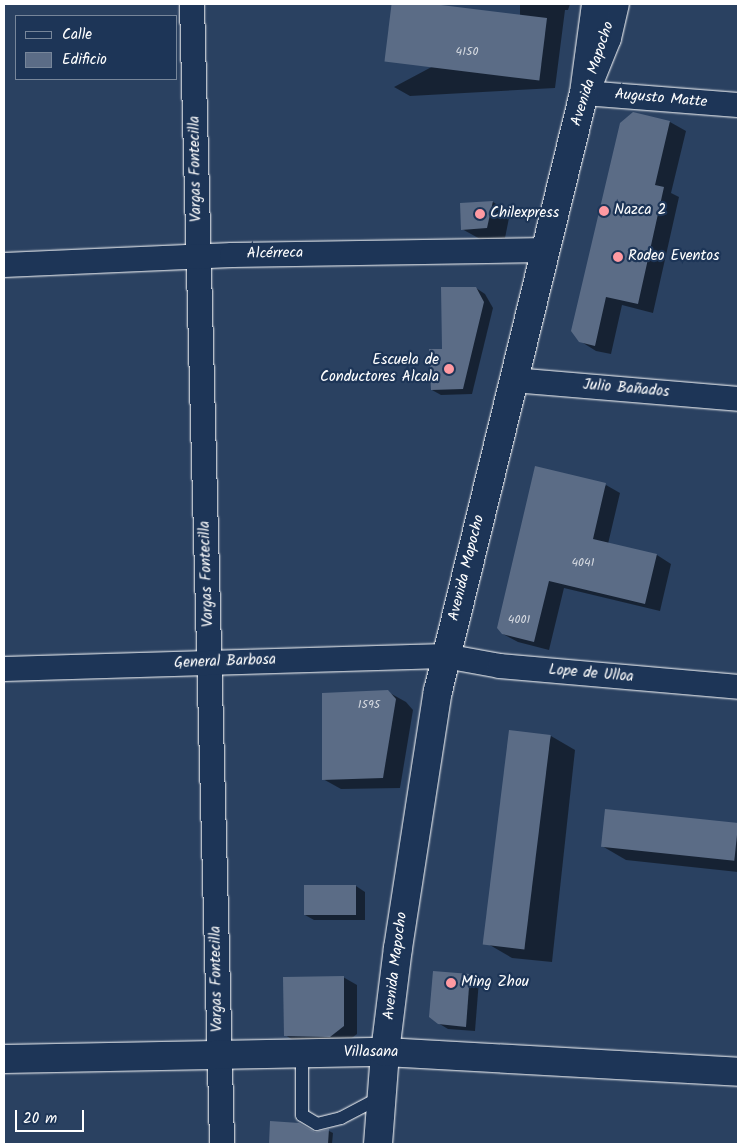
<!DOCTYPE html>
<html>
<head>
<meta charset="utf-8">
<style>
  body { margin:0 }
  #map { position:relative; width:742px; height:1148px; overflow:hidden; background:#2a4161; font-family:Kalam,sans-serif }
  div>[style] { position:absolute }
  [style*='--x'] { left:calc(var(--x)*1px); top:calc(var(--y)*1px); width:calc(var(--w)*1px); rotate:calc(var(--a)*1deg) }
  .shadow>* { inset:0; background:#0007 }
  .building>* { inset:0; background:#5b6c86; transform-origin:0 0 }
  .roads { filter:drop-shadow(0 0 1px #fff) drop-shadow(0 0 1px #fff) }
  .lane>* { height:12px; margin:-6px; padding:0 6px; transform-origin:6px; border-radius:6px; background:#1d3557 }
  .street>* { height:24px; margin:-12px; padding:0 12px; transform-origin:12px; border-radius:12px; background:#1d3557 }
  .secondary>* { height:28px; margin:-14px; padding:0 14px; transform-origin:14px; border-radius:14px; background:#1d3557 }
  .primary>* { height:28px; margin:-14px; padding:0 14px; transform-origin:14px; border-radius:14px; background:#1d3557 }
  .dots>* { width:14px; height:14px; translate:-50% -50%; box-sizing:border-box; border:2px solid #1d3557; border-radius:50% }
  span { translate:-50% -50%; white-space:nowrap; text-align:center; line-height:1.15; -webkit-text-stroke:4.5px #1d3557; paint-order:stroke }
  .number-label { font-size:12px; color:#d6dae1 }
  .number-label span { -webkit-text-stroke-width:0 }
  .street-label { font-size:15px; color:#fff }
  .poi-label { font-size:15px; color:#fff }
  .left { translate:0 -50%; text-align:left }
  .right { translate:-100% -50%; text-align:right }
  .frame { position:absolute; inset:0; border:5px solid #fff; pointer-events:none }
  .legend { position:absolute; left:15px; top:15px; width:162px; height:65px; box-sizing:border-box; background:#1d3557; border:1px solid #77869a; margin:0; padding:6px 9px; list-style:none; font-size:15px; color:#fff }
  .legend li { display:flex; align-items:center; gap:10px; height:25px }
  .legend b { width:25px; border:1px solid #77869a }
  .scale { position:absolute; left:15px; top:1110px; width:69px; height:22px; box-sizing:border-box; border:2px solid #fff; border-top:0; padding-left:6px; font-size:15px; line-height:18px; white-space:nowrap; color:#fff; -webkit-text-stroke:4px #1d3557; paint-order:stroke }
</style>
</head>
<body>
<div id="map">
  <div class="shadow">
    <div style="clip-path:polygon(520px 4px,570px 4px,568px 10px,565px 10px,555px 88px,410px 96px,394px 87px,520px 20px)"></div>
    <div style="clip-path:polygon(634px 113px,670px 122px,686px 131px,671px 193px,679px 197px,653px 313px,622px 305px,611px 354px,596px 351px,580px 341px)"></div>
    <div style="clip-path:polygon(493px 202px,510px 213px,505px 238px,480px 239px,462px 229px,461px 204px)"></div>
    <div style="clip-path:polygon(476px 288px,485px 294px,493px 308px,472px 394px,441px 395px,432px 390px,443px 350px)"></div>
    <div style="clip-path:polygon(606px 485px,620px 493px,608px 544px,657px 555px,671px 564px,660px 611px,564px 588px,549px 650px,518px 642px,503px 634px)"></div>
    <div style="clip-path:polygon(388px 692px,406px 702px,413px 710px,400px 788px,341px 789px,323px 779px)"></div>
    <div style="clip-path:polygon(551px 736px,575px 750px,552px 962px,512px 958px,488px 944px)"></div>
    <div style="clip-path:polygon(606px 810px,738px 824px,738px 872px,626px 860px,602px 846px)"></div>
    <div style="clip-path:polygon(356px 886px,365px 892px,365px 920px,314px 920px,305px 915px)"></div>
    <div style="clip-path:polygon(469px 975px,479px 980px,475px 1031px,448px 1029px,438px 1023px)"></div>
    <div style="clip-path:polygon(343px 977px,357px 985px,357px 1034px,344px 1044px,298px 1043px,285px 1035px)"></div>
    <div style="clip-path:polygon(271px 1122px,315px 1133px,329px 1131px,333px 1133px,332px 1144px,270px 1144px)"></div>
  </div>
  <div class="building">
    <div style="left:547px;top:18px;width:63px;height:156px;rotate:97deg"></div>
    <div style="clip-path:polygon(633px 112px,670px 121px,655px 185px,664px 187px,638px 304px,606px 297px,595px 346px,579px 342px,571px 331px,620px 123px)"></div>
    <div style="clip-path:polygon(493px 201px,487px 228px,461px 230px,460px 203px)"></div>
    <div style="clip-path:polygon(441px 287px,476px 287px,484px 302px,463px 389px,431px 390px,429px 349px,442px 349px)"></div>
    <div style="clip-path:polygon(535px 466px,606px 483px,593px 539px,657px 554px,645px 604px,549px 581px,534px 642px,502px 634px,497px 628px)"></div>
    <div style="clip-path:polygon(388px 690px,396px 699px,383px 778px,322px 780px,322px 693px)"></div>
    <div style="left:509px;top:730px;width:42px;height:216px;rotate:7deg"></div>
    <div style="left:605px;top:809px;width:134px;height:38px;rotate:6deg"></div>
    <div style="left:304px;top:885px;width:52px;height:30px"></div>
    <div style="clip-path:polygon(433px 971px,470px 974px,466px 1027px,438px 1024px,429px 1017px)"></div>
    <div style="clip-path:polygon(344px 976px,344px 1026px,330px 1037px,284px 1036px,283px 977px)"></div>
    <div style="clip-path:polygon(270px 1121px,299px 1123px,315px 1132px,329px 1129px,328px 1144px,269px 1144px)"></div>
  </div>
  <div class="roads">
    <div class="lane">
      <div style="--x:302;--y:1053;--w:62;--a:90"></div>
      <div style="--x:302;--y:1115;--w:17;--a:31"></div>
      <div style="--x:317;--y:1124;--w:25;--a:-14"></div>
      <div style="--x:341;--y:1118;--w:45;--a:-27.7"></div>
    </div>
    <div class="street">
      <div style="--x:192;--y:4;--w:1140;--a:88.49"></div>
      <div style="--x:584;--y:93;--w:154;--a:4.5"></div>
      <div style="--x:4;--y:265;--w:228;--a:-2.5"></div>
      <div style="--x:232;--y:255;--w:314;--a:-0.9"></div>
      <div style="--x:513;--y:380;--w:226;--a:4.8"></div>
      <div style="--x:4;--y:669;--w:441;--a:-1.7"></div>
      <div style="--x:445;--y:656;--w:56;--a:10.3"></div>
      <div style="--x:500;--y:666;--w:239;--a:5"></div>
    </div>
    <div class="secondary">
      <div style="--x:590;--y:80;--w:45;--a:-68"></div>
      <div style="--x:607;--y:38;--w:35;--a:-77"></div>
      <div style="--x:4;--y:1059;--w:381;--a:-1.1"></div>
      <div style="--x:385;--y:1052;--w:354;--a:3.2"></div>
    </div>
    <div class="primary">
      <div style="--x:378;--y:1144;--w:92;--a:-85.6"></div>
      <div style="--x:385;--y:1052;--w:105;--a:-82.9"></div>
      <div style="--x:398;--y:948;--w:260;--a:-81.2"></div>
      <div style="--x:438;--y:691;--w:616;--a:-76.28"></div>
      <div style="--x:584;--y:93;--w:90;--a:-82.3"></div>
    </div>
  </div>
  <div class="dots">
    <div style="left:604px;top:211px;background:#ff9aa2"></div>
    <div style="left:480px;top:214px;background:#ff9aa2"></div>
    <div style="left:618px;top:257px;background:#ff9aa2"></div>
    <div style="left:449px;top:369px;background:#ff9aa2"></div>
    <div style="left:451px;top:983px;background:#ff9aa2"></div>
  </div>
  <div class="number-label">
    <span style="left:467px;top:52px">4150</span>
    <span style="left:583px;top:563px">4041</span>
    <span style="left:519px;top:620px">4001</span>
    <span style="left:369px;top:705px">1595</span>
  </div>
  <div class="street-label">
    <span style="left:593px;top:74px;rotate:-72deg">Avenida Mapocho</span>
    <span style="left:661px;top:99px;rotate:5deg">Augusto Matte</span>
    <span style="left:196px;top:169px;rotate:-91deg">Vargas Fontecilla</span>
    <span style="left:275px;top:254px;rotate:-1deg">Alcérreca</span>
    <span style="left:626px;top:389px;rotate:5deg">Julio Bañados</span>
    <span style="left:467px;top:568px;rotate:-76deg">Avenida Mapocho</span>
    <span style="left:207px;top:574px;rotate:-92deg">Vargas Fontecilla</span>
    <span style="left:225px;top:662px;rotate:-2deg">General Barbosa</span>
    <span style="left:591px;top:674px;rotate:5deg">Lope de Ulloa</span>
    <span style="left:396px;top:966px;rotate:-83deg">Avenida Mapocho</span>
    <span style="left:217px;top:979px;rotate:-91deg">Vargas Fontecilla</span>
    <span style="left:371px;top:1053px">Villasana</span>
  </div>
  <div class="poi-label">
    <span class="left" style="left:614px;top:211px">Nazca 2</span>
    <span class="left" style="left:490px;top:214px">Chilexpress</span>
    <span class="left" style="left:628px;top:257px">Rodeo Eventos</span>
    <span class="right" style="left:439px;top:369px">Escuela de<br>Conductores Alcala</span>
    <span class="left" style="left:461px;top:983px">Ming Zhou</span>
  </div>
  <div class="frame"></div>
  <ul class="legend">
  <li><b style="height:6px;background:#1d3557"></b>Calle</li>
  <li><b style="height:14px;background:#5b6c86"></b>Edificio</li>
  </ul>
  <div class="scale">20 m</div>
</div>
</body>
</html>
